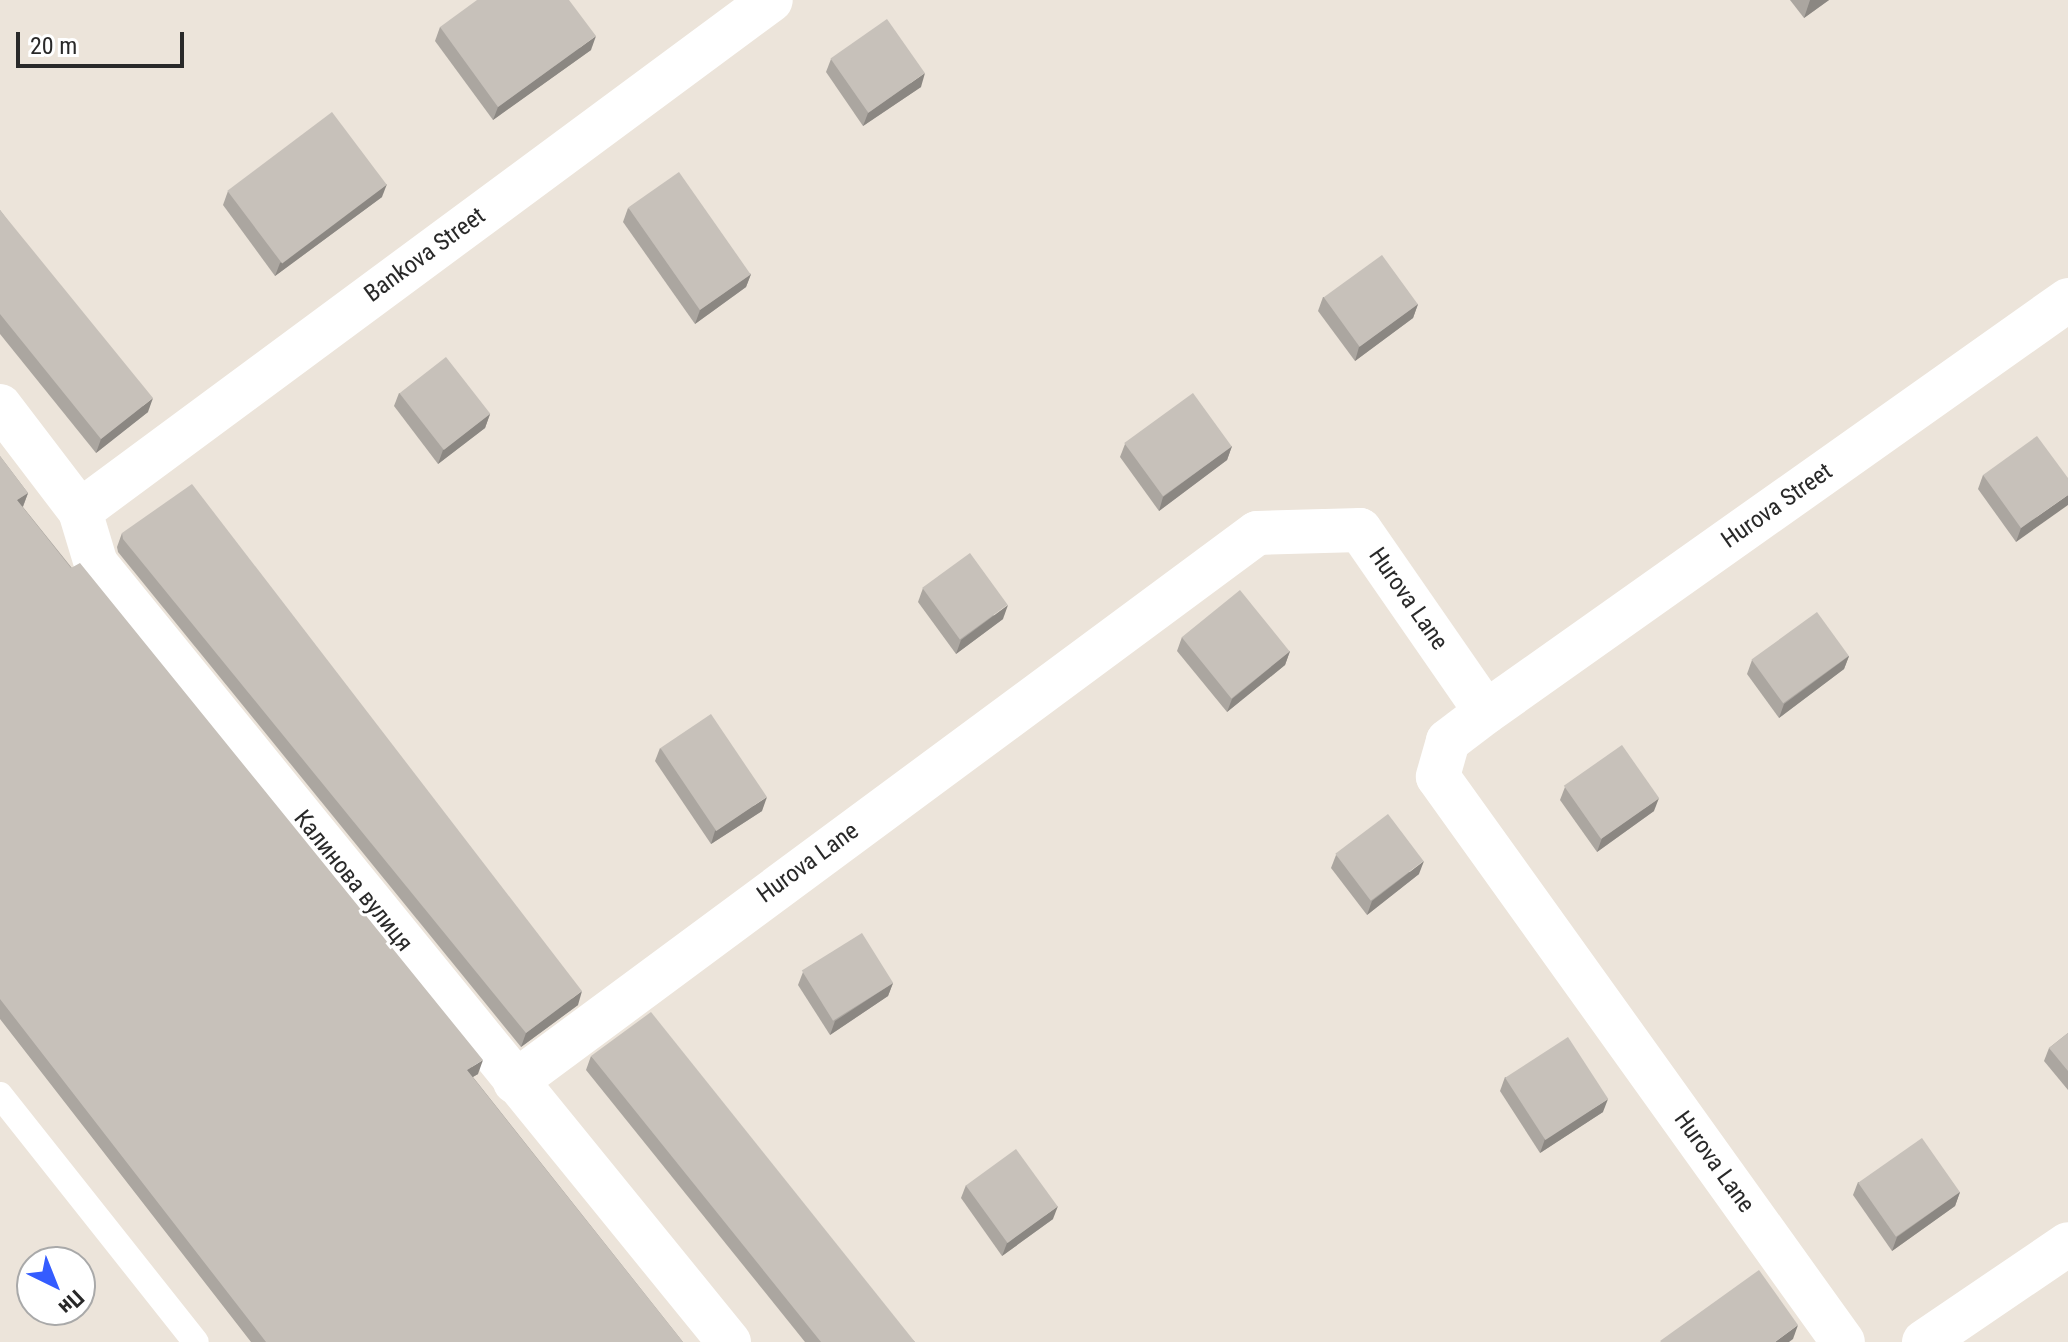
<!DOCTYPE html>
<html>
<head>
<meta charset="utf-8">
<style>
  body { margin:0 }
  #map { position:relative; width:2068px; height:1342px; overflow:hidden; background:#ece4da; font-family:"Roboto Condensed",sans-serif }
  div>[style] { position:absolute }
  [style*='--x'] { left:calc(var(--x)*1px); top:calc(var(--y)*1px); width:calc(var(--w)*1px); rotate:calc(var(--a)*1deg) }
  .service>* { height:26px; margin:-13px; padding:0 13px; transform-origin:13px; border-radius:13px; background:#fff }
  .minor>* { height:44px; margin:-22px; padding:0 22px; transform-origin:22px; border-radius:22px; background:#fff }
  .tertiary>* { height:44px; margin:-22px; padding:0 22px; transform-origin:22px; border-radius:22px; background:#fff }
  .wall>* { inset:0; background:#aba6a0 }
  .shaded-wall>* { inset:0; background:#8b8782 }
  .building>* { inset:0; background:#c7c1ba; transform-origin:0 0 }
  span { translate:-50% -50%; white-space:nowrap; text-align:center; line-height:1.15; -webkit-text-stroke:6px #fff; paint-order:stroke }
  .street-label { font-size:24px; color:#292929 }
  .north { position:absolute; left:16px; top:1246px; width:80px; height:80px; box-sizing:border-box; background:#fff; border:2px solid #a9a9a9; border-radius:50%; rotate:137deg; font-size:22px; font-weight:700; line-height:32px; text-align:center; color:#292929 }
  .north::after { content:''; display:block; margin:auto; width:28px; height:36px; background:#345cff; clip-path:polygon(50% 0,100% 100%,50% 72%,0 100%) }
  .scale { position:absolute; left:16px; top:32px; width:168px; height:36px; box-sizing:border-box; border:4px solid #292929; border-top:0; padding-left:10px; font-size:24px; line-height:28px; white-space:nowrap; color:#292929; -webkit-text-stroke:6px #fff; paint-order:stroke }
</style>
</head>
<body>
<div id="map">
  <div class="service">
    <div style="--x:0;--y:1095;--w:315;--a:51.6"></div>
  </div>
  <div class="minor">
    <div style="--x:1486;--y:712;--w:713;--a:-35.29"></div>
    <div style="--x:515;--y:1082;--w:923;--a:-36.5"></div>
    <div style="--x:1257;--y:533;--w:103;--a:-1.7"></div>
    <div style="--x:1360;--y:530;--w:221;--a:55.3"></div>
    <div style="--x:1486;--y:712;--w:48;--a:142.7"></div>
    <div style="--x:1448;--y:741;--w:37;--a:106"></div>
    <div style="--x:1438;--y:777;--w:695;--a:54.37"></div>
  </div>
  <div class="tertiary">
    <div style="--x:0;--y:406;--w:132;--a:52.7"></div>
    <div style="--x:80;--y:511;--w:55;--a:73.2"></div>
    <div style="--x:96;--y:564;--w:1003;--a:50.87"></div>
    <div style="--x:80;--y:511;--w:859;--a:-36.48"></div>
    <div style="--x:1924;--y:1342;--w:174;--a:-34.2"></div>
  </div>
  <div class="wall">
    <div style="clip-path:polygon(1790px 0,1829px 0,1804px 18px)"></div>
    <div style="clip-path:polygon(440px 27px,591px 50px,493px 120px,435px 41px)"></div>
    <div style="clip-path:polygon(831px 59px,921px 87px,863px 126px,826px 72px)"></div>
    <div style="clip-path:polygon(228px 191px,382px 197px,275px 276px,223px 205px)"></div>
    <div style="clip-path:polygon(628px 208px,751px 274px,746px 287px,695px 324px,623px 222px)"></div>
    <div style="clip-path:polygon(0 210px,148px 412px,96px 453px,0 334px)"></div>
    <div style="clip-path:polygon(1323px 297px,1418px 304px,1413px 318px,1355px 361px,1318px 311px)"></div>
    <div style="clip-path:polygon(399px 393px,490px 414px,485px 428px,438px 464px,394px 406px)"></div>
    <div style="clip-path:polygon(1125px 444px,1232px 446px,1227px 460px,1159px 511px,1120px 457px)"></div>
    <div style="clip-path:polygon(0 456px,28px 493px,23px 507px,478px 1074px,473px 1077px,683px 1342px,251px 1342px,0 1019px)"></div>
    <div style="clip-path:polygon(1983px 475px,2068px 478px,2016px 542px,1978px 489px)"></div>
    <div style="clip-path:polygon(122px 533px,578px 1005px,521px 1047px,118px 552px,117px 547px)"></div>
    <div style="clip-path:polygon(923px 588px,1003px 619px,956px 654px,918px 602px)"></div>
    <div style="clip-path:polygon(1182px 637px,1290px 651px,1285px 665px,1227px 712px,1177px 651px)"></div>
    <div style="clip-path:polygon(1849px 656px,1844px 669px,1779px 718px,1747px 674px,1752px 660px)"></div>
    <div style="clip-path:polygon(660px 748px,762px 811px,711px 844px,655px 761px)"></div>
    <div style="clip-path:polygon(1565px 787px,1654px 811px,1597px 852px,1560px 800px)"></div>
    <div style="clip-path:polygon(1336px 855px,1419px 874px,1367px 915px,1331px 868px)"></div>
    <div style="clip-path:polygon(803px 972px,893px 983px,888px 996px,830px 1035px,798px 985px)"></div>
    <div style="clip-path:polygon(2068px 1033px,2068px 1090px,2044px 1061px,2049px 1048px)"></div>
    <div style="clip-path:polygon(591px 1056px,915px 1342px,805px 1342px,586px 1070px)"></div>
    <div style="clip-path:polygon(1505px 1077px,1603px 1112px,1540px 1153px,1500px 1091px)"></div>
    <div style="clip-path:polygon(1858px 1182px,1960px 1192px,1955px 1206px,1892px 1251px,1853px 1195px)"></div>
    <div style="clip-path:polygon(966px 1185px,1053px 1219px,1002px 1256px,961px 1198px)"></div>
  </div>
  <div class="shaded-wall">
    <div style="clip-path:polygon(1810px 0,1829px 0,1804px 18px)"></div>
    <div style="clip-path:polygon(596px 36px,591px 50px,493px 120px,498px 107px)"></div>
    <div style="clip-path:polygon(925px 73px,921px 87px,863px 126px,868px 113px)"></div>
    <div style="clip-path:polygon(387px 184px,382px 197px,275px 276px,280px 263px)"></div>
    <div style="clip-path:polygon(751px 274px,746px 287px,695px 324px,700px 310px)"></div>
    <div style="clip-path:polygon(1418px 304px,1413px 318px,1355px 361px,1359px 347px)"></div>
    <div style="clip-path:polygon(153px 398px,148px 412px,96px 453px,101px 439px)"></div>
    <div style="clip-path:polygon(490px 414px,485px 428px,438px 464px,443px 450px)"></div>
    <div style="clip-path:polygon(1232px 446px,1227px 460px,1159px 511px,1163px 497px)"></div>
    <div style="clip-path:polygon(28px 493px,23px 506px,12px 514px,17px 500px)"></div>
    <div style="clip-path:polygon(2068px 495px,2068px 505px,2016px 542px,2021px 528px)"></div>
    <div style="clip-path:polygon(1008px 605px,1003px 619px,956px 654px,961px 640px)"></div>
    <div style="clip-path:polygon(1290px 651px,1285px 665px,1227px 712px,1232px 699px)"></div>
    <div style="clip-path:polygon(1849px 656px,1844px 669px,1779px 718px,1784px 704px)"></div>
    <div style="clip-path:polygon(767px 797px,762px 811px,711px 844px,715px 831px)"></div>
    <div style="clip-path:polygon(1659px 798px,1654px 811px,1597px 852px,1602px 838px)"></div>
    <div style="clip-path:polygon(1424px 861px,1419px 874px,1367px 915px,1372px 901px)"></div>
    <div style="clip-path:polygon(893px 983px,888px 996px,830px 1035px,835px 1021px)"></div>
    <div style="clip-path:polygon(582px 991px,578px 1005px,521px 1047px,526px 1033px)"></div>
    <div style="clip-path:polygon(483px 1060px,478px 1074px,462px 1083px,467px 1070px)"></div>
    <div style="clip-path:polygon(1608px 1099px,1603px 1112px,1540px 1153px,1545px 1139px)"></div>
    <div style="clip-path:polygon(1960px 1192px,1955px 1206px,1892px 1251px,1897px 1237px)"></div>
    <div style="clip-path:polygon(1058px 1206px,1053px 1219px,1002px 1256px,1007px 1243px)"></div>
    <div style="clip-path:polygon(1798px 1325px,1793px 1339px,1789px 1342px,1775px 1342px)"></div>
  </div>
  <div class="building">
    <div style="clip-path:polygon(477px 0,569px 0,596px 36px,498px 107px,440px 27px)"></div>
    <div style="left:887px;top:19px;width:66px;height:69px;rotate:55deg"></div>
    <div style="left:332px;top:112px;width:91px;height:131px;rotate:53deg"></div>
    <div style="left:679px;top:172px;width:125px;height:62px;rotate:55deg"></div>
    <div style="clip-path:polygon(0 210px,153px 398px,101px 439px,0 314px)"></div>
    <div style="left:1382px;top:255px;width:61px;height:72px;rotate:54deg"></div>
    <div style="left:446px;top:357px;width:72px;height:59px;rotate:52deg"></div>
    <div style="left:1193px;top:393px;width:66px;height:85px;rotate:54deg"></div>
    <div style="clip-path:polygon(2037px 436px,2068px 478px,2068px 495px,2021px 528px,1983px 475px)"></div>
    <div style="clip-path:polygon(0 456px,28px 493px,17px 500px,71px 568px,80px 563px,483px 1060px,467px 1070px,683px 1342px,266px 1342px,0 999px)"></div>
    <div style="clip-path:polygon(192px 484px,582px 991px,526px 1033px,123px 539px,122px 533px)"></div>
    <div style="left:970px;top:553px;width:64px;height:59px;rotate:54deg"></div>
    <div style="left:1240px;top:590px;width:79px;height:75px;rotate:51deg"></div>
    <div style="left:1817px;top:612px;width:54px;height:81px;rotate:54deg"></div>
    <div style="left:711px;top:714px;width:100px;height:61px;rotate:56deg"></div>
    <div style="left:1622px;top:745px;width:65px;height:71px;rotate:55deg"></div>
    <div style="left:1388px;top:814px;width:59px;height:66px;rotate:53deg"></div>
    <div style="left:862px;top:933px;width:59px;height:71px;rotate:58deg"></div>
    <div style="clip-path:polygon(651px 1012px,915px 1342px,821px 1342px,591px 1056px)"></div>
    <div style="clip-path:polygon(2068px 1033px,2068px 1071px,2049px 1048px)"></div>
    <div style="left:1568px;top:1037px;width:74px;height:75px;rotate:57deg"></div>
    <div style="left:1922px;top:1138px;width:66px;height:78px;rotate:55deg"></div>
    <div style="left:1016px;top:1149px;width:71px;height:62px;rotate:54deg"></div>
    <div style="clip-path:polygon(1759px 1270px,1798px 1325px,1775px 1342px,1661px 1342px,1660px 1341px)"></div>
  </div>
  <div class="street-label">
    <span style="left:425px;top:255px;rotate:-36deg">Bankova Street</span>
    <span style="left:1777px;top:506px;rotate:-35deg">Hurova Street</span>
    <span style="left:1408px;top:599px;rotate:55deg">Hurova Lane</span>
    <span style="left:808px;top:863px;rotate:-36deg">Hurova Lane</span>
    <span style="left:353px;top:881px;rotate:51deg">Калинова вулиця</span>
    <span style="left:1714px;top:1162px;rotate:54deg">Hurova Lane</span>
  </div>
  <div class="north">Пн</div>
  <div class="scale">20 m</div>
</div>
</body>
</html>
